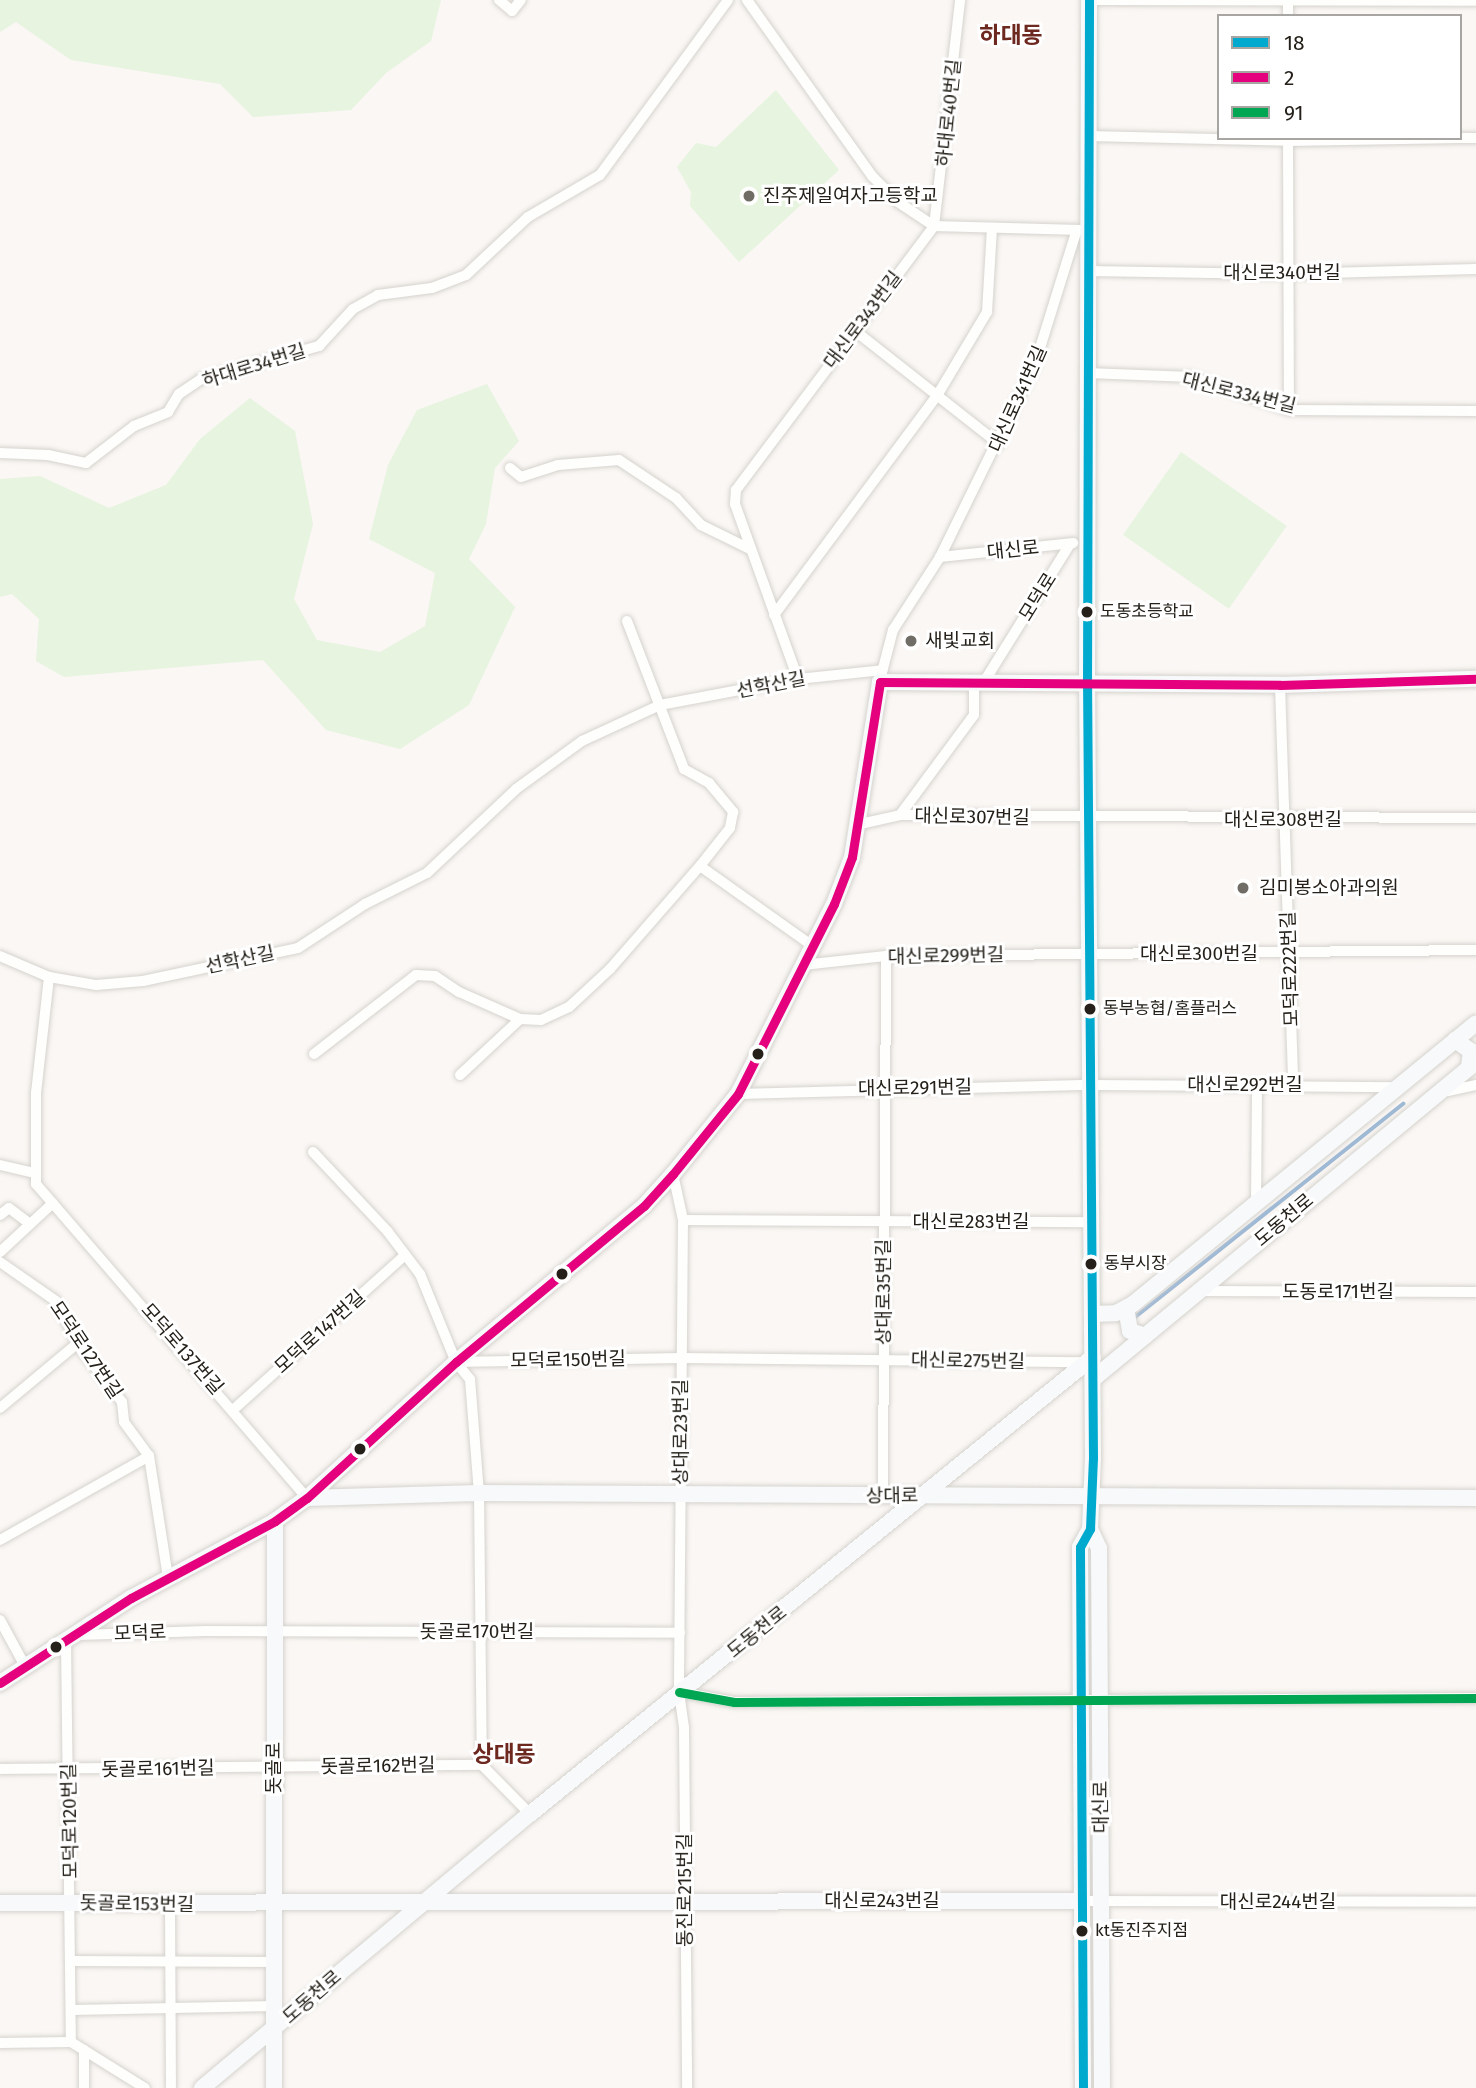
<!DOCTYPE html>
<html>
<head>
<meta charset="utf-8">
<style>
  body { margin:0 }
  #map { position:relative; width:1476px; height:2088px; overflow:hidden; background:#faf7f4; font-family:"Fira Sans","Noto Sans KR",sans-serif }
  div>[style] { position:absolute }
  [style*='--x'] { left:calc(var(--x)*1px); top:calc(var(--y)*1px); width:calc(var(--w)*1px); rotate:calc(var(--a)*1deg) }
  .green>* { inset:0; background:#e7f4df; transform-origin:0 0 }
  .stream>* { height:3.5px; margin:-1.75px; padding:0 1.75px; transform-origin:1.75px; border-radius:1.75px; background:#9eb9d5 }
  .roads { filter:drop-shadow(0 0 2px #d6d3ce) drop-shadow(0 0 2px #d6d3ce) }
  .street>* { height:10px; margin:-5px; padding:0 5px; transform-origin:5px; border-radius:5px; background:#fefefd }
  .secondary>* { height:16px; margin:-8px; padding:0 8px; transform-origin:8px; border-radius:8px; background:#f7f9fa }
  .bus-1>* { height:9px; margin:-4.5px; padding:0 4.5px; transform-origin:4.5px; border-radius:4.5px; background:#00a9ce }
  .bus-2>* { height:9px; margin:-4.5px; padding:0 4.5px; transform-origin:4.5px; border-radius:4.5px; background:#e5007d }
  .bus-3>* { height:9px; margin:-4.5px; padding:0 4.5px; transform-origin:4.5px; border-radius:4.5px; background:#00a651 }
  .dots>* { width:19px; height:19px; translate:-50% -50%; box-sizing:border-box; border:4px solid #fff; border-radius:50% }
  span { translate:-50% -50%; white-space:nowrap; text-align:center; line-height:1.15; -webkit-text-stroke:6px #fff; paint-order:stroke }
  .bus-label { font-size:17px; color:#25211a }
  .left { translate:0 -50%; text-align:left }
  .street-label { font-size:19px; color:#25211a }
  .poi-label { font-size:19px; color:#25211a }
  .quarter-label { font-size:23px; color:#6d281f; font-weight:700 }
  .legend { position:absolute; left:1217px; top:14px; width:245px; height:126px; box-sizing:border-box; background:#fff; border:2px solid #a8a6a3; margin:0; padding:9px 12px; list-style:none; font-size:21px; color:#25211a }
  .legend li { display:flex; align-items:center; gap:14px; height:35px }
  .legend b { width:35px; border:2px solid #a8a6a3 }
</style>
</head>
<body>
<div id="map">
  <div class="green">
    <div style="clip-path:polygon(0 0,441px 0,431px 41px,386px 73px,351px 110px,253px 117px,220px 84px,71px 60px,16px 22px,0 32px)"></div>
    <div style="clip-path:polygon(776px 90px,839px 170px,739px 262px,690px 206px,691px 192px,677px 167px,696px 143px,716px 147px)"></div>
    <div style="clip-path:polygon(487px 384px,519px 441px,495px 468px,486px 524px,469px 559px,515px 607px,469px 705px,400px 749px,326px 730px,263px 660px,64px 677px,36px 661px,39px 619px,12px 594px,0 597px,0 479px,40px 476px,109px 508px,166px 485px,200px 439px,250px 398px,295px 431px,313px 524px,294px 599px,317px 640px,380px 652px,425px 626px,435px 573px,369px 539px,388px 465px,417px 410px)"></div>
    <div style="left:1181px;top:452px;width:129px;height:101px;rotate:35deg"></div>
  </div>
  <div class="stream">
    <div style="--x:1134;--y:1318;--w:344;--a:-38.5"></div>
  </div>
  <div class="roads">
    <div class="street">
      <div style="--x:499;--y:0;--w:17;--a:40"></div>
      <div style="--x:512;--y:11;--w:14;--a:-51"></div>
      <div style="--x:747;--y:0;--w:216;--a:54.6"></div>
      <div style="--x:872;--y:176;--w:37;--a:45"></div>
      <div style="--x:898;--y:202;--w:43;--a:33.7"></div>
      <div style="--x:1089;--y:0;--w:387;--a:0.1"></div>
      <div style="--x:1288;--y:16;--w:16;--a:-90"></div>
      <div style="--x:1089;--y:136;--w:199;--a:1.4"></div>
      <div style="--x:1288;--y:141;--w:172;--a:-1"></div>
      <div style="--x:1288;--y:138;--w:272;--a:89.8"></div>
      <div style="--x:1460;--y:138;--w:16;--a:0"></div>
      <div style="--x:934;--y:226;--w:147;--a:1.6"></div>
      <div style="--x:1088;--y:271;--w:201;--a:0.9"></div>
      <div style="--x:1289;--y:274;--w:187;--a:-1.5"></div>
      <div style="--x:854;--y:330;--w:184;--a:38.2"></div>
      <div style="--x:1087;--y:373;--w:105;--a:2.2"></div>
      <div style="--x:1192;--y:377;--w:102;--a:18.8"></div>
      <div style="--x:1289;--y:410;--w:187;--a:0.3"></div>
      <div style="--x:0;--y:453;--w:48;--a:2.4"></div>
      <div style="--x:48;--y:455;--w:39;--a:12"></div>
      <div style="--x:86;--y:463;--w:61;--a:-37.6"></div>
      <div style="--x:134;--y:426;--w:37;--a:-22"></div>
      <div style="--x:168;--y:412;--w:21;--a:-59"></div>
      <div style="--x:179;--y:394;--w:27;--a:-34"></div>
      <div style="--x:201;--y:379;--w:123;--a:-15.6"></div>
      <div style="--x:319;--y:346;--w:50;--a:-47.4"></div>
      <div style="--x:353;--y:309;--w:29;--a:-29"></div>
      <div style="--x:378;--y:295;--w:54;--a:-7.4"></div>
      <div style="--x:432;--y:288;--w:36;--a:-21"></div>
      <div style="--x:466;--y:275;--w:85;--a:-43.1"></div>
      <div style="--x:528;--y:217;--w:83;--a:-30.3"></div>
      <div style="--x:600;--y:175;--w:217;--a:-53.8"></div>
      <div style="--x:510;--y:468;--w:14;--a:39"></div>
      <div style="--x:521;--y:477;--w:39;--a:-18"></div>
      <div style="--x:558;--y:465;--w:61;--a:-4.7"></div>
      <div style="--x:619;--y:460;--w:69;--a:33.7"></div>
      <div style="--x:676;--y:498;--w:37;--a:47"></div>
      <div style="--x:701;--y:525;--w:55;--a:26.1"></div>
      <div style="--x:940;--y:557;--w:134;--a:-6"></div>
      <div style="--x:774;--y:615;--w:275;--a:-53.4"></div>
      <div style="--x:938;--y:394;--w:96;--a:-59.1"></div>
      <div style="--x:987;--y:312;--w:84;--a:-86.6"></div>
      <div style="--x:627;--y:621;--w:159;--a:68.9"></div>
      <div style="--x:684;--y:769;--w:29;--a:29"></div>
      <div style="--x:709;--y:783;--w:38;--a:50"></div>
      <div style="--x:733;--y:812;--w:16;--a:101"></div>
      <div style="--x:730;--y:828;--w:48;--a:128.3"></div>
      <div style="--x:700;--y:866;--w:136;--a:35.4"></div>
      <div style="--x:881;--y:676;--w:48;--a:-75.4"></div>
      <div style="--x:893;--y:630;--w:87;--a:-57.2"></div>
      <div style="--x:940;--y:557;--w:215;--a:-63.8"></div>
      <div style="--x:1035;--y:364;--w:138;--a:-72.7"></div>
      <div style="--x:798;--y:679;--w:186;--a:-109.8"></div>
      <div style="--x:735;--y:504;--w:14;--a:-86"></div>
      <div style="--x:736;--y:490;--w:330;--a:-53.1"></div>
      <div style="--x:934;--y:226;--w:227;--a:-83.4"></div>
      <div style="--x:982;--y:685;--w:166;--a:-58"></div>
      <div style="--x:1280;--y:685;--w:400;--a:88.1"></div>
      <div style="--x:900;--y:815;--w:124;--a:-53.5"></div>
      <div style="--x:974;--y:715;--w:30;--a:-90"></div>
      <div style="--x:856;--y:825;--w:45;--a:-12.8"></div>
      <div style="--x:900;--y:815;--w:576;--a:0.3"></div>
      <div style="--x:0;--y:956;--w:53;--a:23.2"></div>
      <div style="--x:803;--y:965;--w:83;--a:-6.2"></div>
      <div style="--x:886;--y:956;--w:590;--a:-0.58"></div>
      <div style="--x:314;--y:1054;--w:129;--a:-37.8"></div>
      <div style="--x:416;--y:975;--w:19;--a:3"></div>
      <div style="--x:435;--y:976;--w:29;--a:34"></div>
      <div style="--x:459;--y:992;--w:67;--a:23.9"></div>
      <div style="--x:460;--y:1075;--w:82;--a:-43"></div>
      <div style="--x:520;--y:1019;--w:21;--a:3"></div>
      <div style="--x:541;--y:1020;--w:31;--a:-25"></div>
      <div style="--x:569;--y:1007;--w:56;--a:-42.8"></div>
      <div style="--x:610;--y:969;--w:137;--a:-48.9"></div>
      <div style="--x:1448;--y:1091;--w:29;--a:-12"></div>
      <div style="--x:738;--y:1094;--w:353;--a:-1.5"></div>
      <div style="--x:1091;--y:1085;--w:308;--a:0.4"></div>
      <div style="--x:313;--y:1152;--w:110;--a:46.8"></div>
      <div style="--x:388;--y:1232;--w:53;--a:52.7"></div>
      <div style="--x:420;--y:1274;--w:95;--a:67.8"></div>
      <div style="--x:456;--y:1362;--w:22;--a:51"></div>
      <div style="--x:470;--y:1379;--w:114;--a:85.5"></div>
      <div style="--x:479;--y:1493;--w:272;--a:89.4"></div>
      <div style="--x:482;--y:1765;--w:69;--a:45.6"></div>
      <div style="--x:0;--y:1165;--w:37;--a:13"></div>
      <div style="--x:673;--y:1174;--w:47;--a:77.7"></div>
      <div style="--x:683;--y:1220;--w:472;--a:90.5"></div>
      <div style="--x:679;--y:1692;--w:35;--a:82"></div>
      <div style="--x:684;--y:1727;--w:361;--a:89.5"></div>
      <div style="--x:1256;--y:1204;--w:119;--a:-89.5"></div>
      <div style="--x:0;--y:1215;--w:11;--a:-38"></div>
      <div style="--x:9;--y:1208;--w:26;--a:37"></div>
      <div style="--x:683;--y:1220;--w:408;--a:0.3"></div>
      <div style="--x:0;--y:1252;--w:72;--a:-42.8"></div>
      <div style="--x:0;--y:1262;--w:68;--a:34.9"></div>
      <div style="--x:56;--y:1301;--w:54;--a:62.5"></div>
      <div style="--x:81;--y:1349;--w:67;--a:52.3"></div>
      <div style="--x:122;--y:1402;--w:20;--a:84"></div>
      <div style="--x:124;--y:1422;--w:42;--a:53.7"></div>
      <div style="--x:149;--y:1456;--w:122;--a:81.1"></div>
      <div style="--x:1199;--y:1291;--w:277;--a:0.2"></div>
      <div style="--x:456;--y:1362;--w:225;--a:-1"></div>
      <div style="--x:681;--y:1358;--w:405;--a:0.6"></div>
      <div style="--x:0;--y:1408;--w:102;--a:-39.8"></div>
      <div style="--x:234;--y:1409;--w:230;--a:-42"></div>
      <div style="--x:883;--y:1497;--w:541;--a:-89.68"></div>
      <div style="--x:307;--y:1498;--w:415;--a:-130.8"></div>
      <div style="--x:36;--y:1184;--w:91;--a:-90"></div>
      <div style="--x:36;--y:1093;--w:117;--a:-83.6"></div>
      <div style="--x:49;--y:977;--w:48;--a:9.7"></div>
      <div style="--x:96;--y:985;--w:47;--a:-4.9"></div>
      <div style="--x:143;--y:981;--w:158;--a:-12"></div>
      <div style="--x:298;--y:948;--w:80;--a:-33.3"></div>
      <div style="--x:365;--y:904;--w:69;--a:-26.6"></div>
      <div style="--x:427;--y:873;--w:122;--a:-43.3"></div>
      <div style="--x:516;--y:789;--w:82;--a:-36"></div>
      <div style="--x:582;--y:741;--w:86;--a:-24.8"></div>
      <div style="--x:660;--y:705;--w:140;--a:-10.7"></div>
      <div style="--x:798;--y:679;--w:85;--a:-6"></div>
      <div style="--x:0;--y:1540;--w:171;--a:-29.4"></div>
      <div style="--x:0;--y:1620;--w:52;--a:61.5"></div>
      <div style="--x:78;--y:1635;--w:128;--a:-1.8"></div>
      <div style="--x:206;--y:1631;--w:474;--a:0.2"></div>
      <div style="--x:66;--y:1641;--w:401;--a:89.3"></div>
      <div style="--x:679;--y:1692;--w:56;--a:10.3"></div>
      <div style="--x:734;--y:1702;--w:742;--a:-0.31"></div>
      <div style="--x:0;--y:1769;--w:482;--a:-0.5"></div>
      <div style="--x:1079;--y:1901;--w:397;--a:0.1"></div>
      <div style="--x:170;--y:1904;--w:184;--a:89.7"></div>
      <div style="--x:72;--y:1961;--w:202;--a:0.3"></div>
      <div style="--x:72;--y:2010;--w:202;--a:-1.1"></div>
      <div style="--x:71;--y:2042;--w:87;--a:31.9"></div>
      <div style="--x:0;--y:2043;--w:71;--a:-0.8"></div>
      <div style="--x:84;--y:2088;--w:38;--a:-90"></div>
    </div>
    <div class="secondary">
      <div style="--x:1455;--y:1040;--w:19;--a:35"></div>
      <div style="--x:1471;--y:1051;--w:17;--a:97"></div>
      <div style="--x:1126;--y:1308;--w:23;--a:80"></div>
      <div style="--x:1130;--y:1331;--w:16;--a:18"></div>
      <div style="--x:1092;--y:1314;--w:24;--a:-2"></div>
      <div style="--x:1116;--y:1313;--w:19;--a:-28"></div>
      <div style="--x:1133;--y:1304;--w:443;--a:-39.3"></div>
      <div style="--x:1093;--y:1379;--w:497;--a:-39.6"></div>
      <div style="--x:307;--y:1498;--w:172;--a:-1.7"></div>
      <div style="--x:479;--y:1493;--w:997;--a:0.29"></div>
      <div style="--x:1090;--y:1529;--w:21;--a:65"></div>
      <div style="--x:1099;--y:1548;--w:540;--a:89.68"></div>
      <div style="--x:0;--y:1683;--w:156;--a:-33"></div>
      <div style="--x:131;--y:1598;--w:163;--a:-28.1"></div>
      <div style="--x:275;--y:1521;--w:39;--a:-36"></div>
      <div style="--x:307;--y:1498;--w:202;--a:-42.4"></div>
      <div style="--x:456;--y:1362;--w:244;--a:-39.7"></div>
      <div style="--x:644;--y:1206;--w:43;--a:-47.8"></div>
      <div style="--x:673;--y:1174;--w:103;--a:-50.9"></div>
      <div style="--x:738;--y:1094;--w:213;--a:-63.2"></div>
      <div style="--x:834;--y:904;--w:50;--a:-69"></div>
      <div style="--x:852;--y:857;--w:177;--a:-80.9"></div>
      <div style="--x:880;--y:682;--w:400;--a:0.4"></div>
      <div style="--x:1280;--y:685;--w:196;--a:-1.8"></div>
      <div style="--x:0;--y:1903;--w:1079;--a:-0.11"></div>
      <div style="--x:202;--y:2088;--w:427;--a:-39.9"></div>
      <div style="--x:530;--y:1814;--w:725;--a:-39.07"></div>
      <div style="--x:274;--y:2088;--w:567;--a:-89.9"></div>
      <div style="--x:1083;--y:2088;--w:541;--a:-90.32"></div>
      <div style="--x:1080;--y:1547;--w:21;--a:-61"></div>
      <div style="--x:1090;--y:1529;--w:71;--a:-87.6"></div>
      <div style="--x:1093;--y:1458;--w:774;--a:-90.44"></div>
      <div style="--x:1087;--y:684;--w:684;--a:-89.83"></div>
    </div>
  </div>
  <div class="bus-1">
    <div style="--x:1083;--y:2088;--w:541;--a:-90.32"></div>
    <div style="--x:1080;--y:1547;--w:21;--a:-61"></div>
    <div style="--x:1090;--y:1529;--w:71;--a:-87.6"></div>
    <div style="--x:1093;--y:1458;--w:774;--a:-90.44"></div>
    <div style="--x:1087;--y:684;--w:684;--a:-89.83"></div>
  </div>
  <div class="bus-2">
    <div style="--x:0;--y:1683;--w:156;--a:-33"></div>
    <div style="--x:131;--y:1598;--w:163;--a:-28.1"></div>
    <div style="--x:275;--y:1521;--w:39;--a:-36"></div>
    <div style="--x:307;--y:1498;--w:202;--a:-42.4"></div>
    <div style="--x:456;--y:1362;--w:244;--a:-39.7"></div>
    <div style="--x:644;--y:1206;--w:43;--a:-47.8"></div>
    <div style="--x:673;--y:1174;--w:103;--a:-50.9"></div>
    <div style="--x:738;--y:1094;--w:213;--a:-63.2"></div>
    <div style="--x:834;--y:904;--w:50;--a:-69"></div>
    <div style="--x:852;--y:857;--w:177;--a:-80.9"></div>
    <div style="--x:880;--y:682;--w:400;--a:0.4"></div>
    <div style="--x:1280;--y:685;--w:196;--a:-1.8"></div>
  </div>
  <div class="bus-3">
    <div style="--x:679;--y:1692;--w:56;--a:10.3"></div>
    <div style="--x:734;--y:1702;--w:742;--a:-0.31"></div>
  </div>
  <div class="dots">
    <div style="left:749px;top:196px;background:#706c66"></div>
    <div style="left:1087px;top:612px;background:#25211a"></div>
    <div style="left:911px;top:641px;background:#706c66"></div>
    <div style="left:1243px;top:888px;background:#706c66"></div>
    <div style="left:1090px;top:1009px;background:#25211a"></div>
    <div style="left:758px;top:1054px;background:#25211a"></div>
    <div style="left:1091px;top:1264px;background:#25211a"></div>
    <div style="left:562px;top:1274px;background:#25211a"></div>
    <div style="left:360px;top:1449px;background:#25211a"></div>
    <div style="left:56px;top:1647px;background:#25211a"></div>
    <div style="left:1082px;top:1931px;background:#25211a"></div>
  </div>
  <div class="bus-label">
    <span class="left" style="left:1100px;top:612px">도동초등학교</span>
    <span class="left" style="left:1103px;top:1009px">동부농협/홈플러스</span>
    <span class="left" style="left:1104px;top:1264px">동부시장</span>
    <span class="left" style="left:1095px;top:1931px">kt동진주지점</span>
  </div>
  <div class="street-label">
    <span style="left:949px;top:113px;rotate:-84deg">하대로40번길</span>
    <span style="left:1282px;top:273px">대신로340번길</span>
    <span style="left:863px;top:320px;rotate:-53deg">대신로343번길</span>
    <span style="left:254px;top:366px;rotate:-17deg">하대로34번길</span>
    <span style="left:1239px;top:393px;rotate:14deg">대신로334번길</span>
    <span style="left:1018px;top:399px;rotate:-66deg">대신로341번길</span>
    <span style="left:1013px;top:550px;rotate:-6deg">대신로</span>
    <span style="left:1038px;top:597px;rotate:-58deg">모덕로</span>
    <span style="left:771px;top:685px;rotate:-11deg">선학산길</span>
    <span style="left:972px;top:817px;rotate:1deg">대신로307번길</span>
    <span style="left:1283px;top:820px">대신로308번길</span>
    <span style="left:1199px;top:954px">대신로300번길</span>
    <span style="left:946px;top:956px;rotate:-1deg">대신로299번길</span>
    <span style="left:240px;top:960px;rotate:-12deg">선학산길</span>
    <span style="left:1290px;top:969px;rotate:-92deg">모덕로222번길</span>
    <span style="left:1245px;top:1085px">대신로292번길</span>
    <span style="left:915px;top:1088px;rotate:-1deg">대신로291번길</span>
    <span style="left:1284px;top:1220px;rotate:-40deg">도동천로</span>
    <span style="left:971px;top:1222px">대신로283번길</span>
    <span style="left:884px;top:1292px;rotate:-90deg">상대로35번길</span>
    <span style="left:1338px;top:1292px">도동로171번길</span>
    <span style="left:320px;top:1332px;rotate:-42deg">모덕로147번길</span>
    <span style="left:182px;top:1349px;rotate:49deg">모덕로137번길</span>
    <span style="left:86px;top:1350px;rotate:56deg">모덕로127번길</span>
    <span style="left:568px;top:1360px;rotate:-1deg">모덕로150번길</span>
    <span style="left:968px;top:1361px;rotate:1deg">대신로275번길</span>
    <span style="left:681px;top:1432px;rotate:-90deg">상대로23번길</span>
    <span style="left:892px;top:1496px;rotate:-1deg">상대로</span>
    <span style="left:477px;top:1632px">돗골로170번길</span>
    <span style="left:757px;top:1632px;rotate:-39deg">도동천로</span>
    <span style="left:140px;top:1633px;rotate:-2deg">모덕로</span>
    <span style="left:378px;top:1766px;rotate:-1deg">돗골로162번길</span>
    <span style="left:274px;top:1768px;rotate:-90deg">돗골로</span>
    <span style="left:158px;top:1769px;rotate:-1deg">돗골로161번길</span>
    <span style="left:1101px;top:1807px;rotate:-90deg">대신로</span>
    <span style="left:70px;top:1821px;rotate:-91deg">모덕로120번길</span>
    <span style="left:685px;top:1890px;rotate:-90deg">동진로215번길</span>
    <span style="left:882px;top:1901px">대신로243번길</span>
    <span style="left:1278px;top:1902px">대신로244번길</span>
    <span style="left:137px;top:1904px;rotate:1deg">돗골로153번길</span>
    <span style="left:312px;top:1997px;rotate:-41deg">도동천로</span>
  </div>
  <div class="poi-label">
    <span class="left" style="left:763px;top:196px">진주제일여자고등학교</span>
    <span class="left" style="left:925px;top:641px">새빛교회</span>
    <span class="left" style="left:1259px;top:888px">김미봉소아과의원</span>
  </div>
  <div class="quarter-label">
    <span style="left:1011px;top:35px">하대동</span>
    <span style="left:504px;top:1754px">상대동</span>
  </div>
  <ul class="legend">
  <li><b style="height:9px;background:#00a9ce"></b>18</li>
  <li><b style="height:9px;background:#e5007d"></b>2</li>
  <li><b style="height:9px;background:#00a651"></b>91</li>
  </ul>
</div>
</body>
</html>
